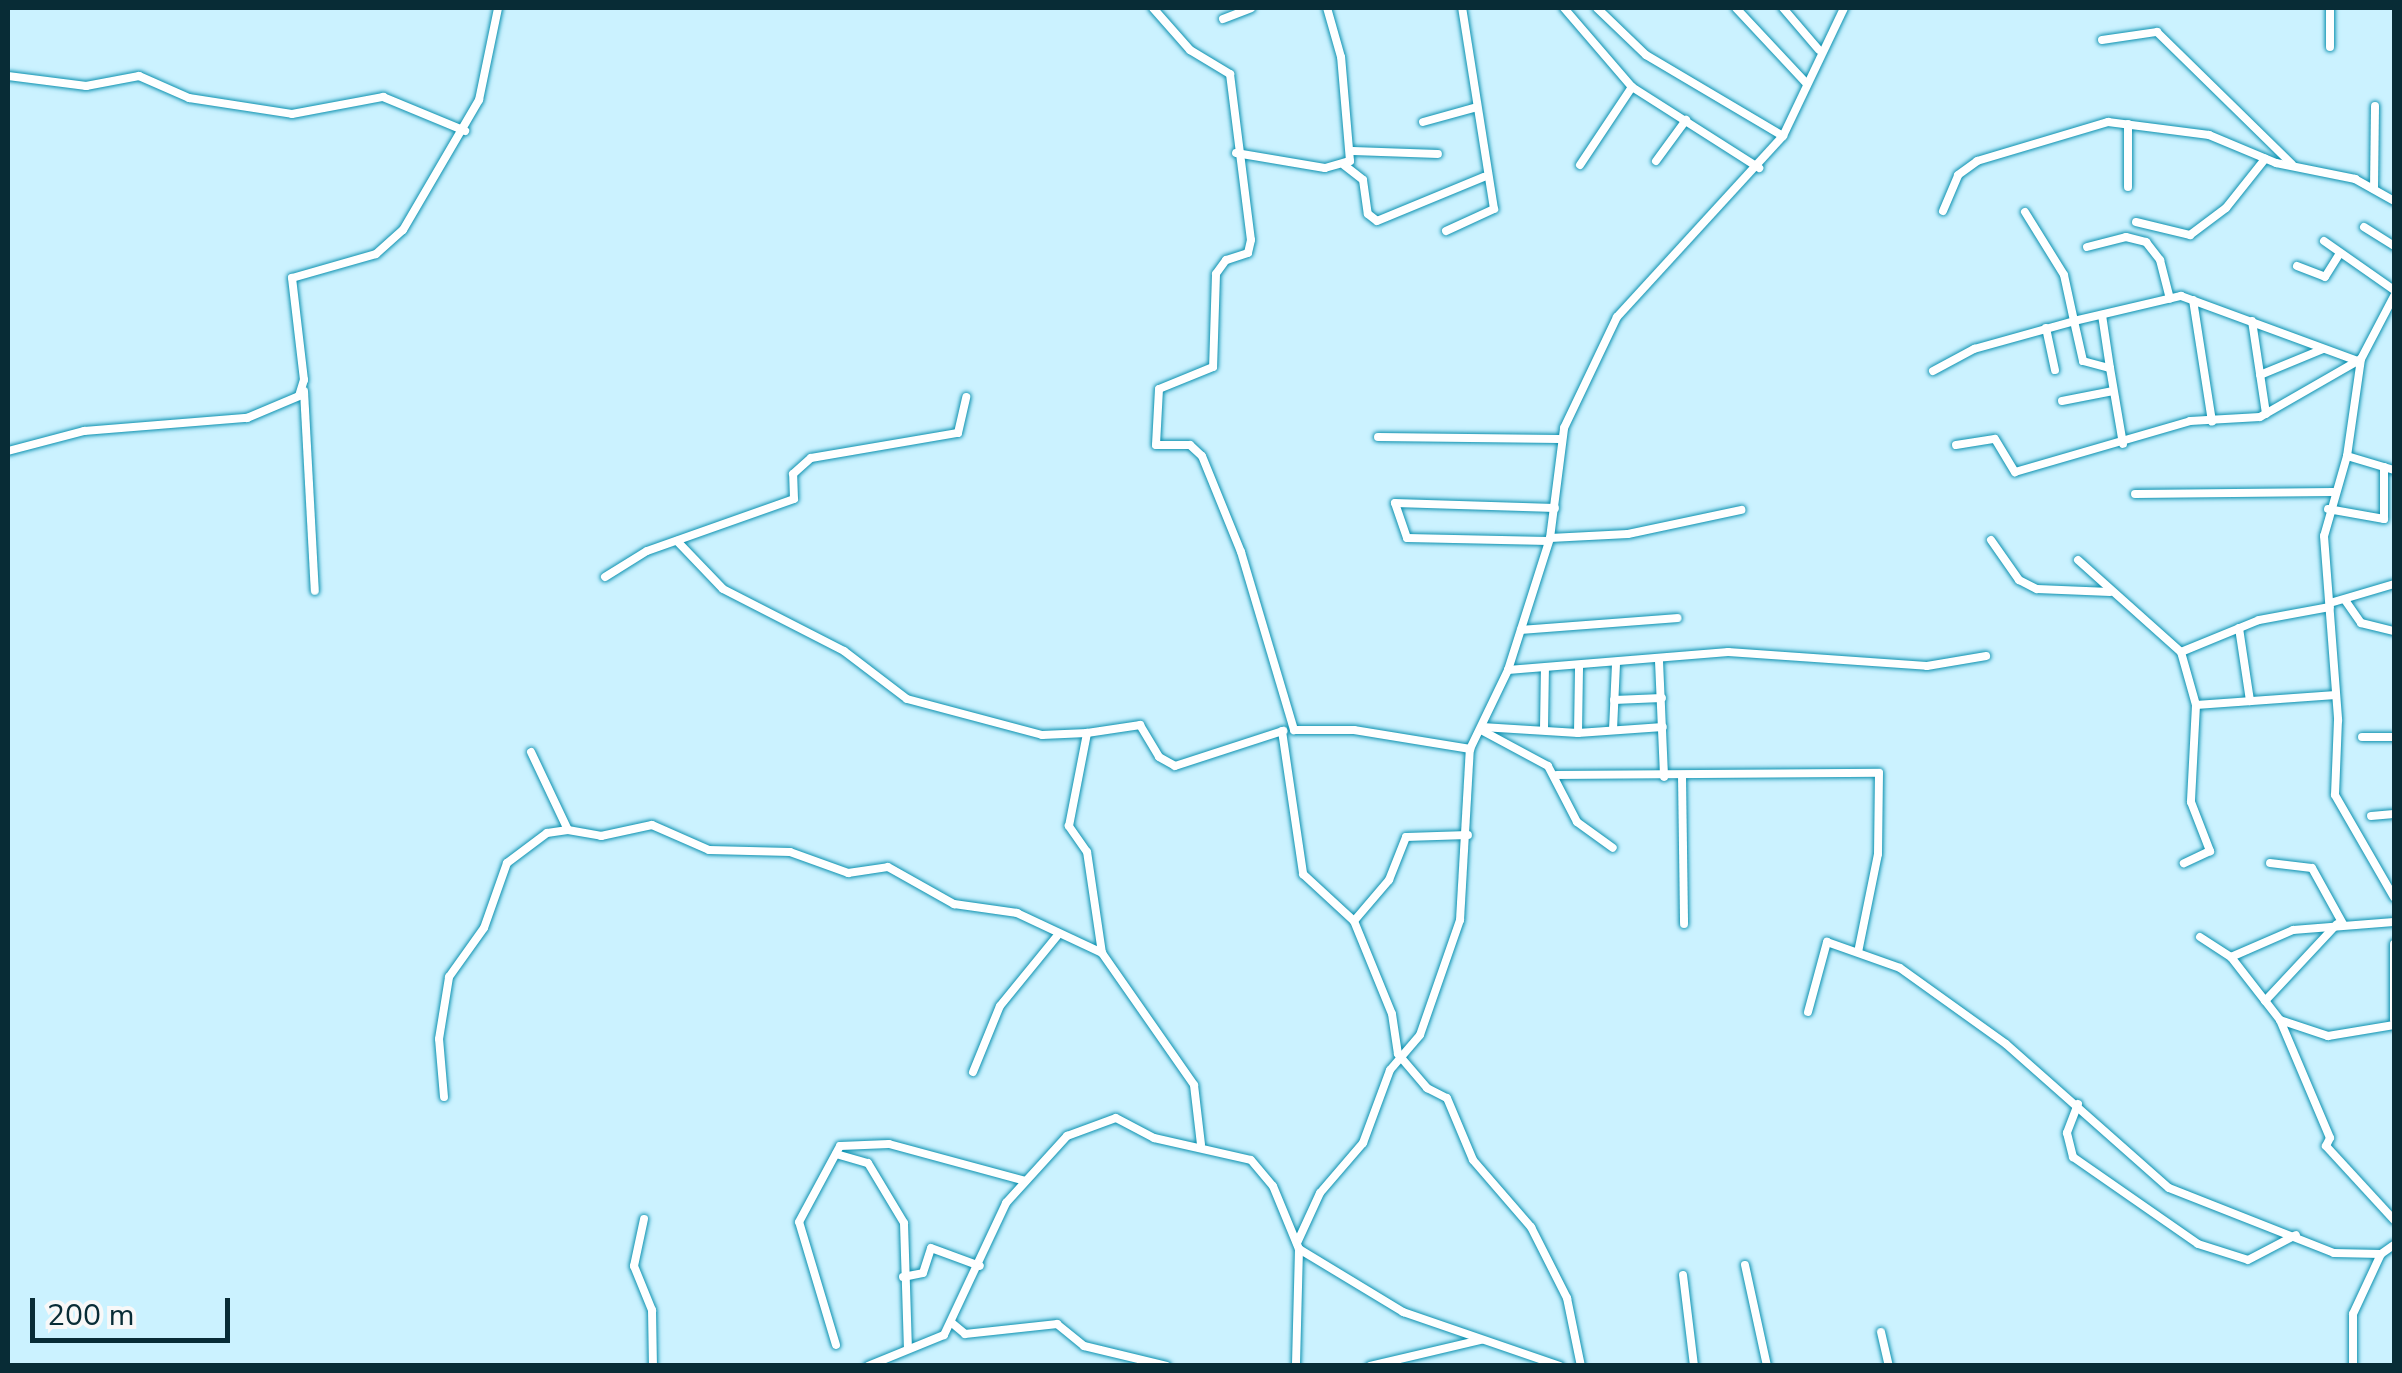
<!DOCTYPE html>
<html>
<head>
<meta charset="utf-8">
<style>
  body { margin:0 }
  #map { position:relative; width:2402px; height:1373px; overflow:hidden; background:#cbf2ff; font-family:"Nunito Sans",sans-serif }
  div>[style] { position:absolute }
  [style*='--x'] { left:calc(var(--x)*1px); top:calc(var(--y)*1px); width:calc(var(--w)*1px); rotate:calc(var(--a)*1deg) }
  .roads { filter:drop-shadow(0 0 2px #0c91b0) drop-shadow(0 0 2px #0c91b0) }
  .street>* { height:8px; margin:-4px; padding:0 4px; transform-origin:4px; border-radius:4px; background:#fff }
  span { translate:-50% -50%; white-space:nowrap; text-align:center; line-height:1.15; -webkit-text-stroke:8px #f8f8f8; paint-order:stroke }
  .frame { position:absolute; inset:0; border:10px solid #082c36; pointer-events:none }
  .scale { position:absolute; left:30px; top:1298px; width:200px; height:45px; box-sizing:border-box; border:5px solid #082c36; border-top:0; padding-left:12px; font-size:30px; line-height:35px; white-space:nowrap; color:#082c36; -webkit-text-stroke:8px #f8f8f8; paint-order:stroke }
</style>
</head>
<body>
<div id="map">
  <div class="roads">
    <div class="street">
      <div style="--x:1153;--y:8;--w:56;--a:48.6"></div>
      <div style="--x:1190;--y:50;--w:47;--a:31"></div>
      <div style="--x:1230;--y:74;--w:167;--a:82.8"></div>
      <div style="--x:1251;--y:240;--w:13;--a:103"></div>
      <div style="--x:1248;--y:253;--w:23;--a:162"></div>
      <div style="--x:1226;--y:260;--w:17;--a:126"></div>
      <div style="--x:1216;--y:274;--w:93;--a:91.8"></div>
      <div style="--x:1213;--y:367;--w:58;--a:157.8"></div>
      <div style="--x:1159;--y:389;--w:56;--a:93.1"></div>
      <div style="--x:1156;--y:445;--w:34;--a:0"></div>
      <div style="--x:1190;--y:445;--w:16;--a:43"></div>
      <div style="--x:1202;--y:456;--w:104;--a:67.9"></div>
      <div style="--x:1241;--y:552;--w:186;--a:73.4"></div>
      <div style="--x:1294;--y:730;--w:60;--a:0"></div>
      <div style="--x:1354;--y:730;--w:118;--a:9.3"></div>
      <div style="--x:1564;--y:8;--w:104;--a:49.3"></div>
      <div style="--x:1632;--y:87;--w:151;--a:32.5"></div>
      <div style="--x:1597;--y:8;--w:68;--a:43.8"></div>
      <div style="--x:1646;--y:55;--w:159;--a:30.6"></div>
      <div style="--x:1736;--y:8;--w:104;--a:46.9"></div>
      <div style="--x:1783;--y:8;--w:55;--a:49.4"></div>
      <div style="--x:2330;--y:8;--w:39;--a:90"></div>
      <div style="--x:1223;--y:19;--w:30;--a:-21"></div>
      <div style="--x:2102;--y:40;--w:56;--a:-8.3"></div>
      <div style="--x:2157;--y:32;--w:189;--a:44.4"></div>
      <div style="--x:8;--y:76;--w:79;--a:7.3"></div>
      <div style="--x:86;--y:86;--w:54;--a:-10.7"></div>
      <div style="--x:139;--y:76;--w:55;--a:23.7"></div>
      <div style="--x:189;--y:98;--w:104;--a:8.8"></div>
      <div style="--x:292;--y:114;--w:93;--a:-10.6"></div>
      <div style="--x:383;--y:97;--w:89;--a:22.5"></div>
      <div style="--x:1423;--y:122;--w:53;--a:-15.4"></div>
      <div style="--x:1353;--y:151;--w:85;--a:2"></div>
      <div style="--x:1236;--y:153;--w:90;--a:9.6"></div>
      <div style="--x:1325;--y:168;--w:26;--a:-16"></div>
      <div style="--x:1350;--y:161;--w:104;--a:-94.9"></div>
      <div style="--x:1341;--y:57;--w:51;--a:-105.9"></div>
      <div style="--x:1656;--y:161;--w:51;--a:-53.8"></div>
      <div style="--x:1344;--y:165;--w:24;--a:38"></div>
      <div style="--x:1363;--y:180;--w:34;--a:82"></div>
      <div style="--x:1368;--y:214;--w:11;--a:38"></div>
      <div style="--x:1377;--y:221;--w:116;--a:-22.4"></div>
      <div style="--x:1580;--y:165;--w:94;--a:-56.3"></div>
      <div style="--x:2128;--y:187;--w:63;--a:-90"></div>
      <div style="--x:2374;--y:189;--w:83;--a:-89.3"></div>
      <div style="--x:1943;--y:211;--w:39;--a:-67"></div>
      <div style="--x:1958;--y:175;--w:24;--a:-36"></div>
      <div style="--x:1977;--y:161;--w:137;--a:-16.6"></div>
      <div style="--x:2108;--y:122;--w:102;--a:7.3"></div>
      <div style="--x:2209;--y:135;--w:73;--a:22.7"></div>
      <div style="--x:2276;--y:163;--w:81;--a:11.4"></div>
      <div style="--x:2355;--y:179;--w:45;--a:29.4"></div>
      <div style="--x:2025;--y:212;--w:74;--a:58.2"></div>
      <div style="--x:2064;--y:275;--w:47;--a:77.7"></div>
      <div style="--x:2074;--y:321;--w:110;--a:-13.2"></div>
      <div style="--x:2181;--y:296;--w:189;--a:20.2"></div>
      <div style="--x:2136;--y:222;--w:56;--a:13.5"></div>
      <div style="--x:2190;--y:235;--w:45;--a:-36.9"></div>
      <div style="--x:2226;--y:208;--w:63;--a:-51.5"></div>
      <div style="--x:2364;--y:227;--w:36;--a:32"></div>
      <div style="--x:1446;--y:231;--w:53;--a:-24.6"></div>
      <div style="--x:1494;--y:209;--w:204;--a:-99"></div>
      <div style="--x:2324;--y:241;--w:85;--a:35"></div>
      <div style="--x:2087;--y:247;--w:40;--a:-14.4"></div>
      <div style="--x:2126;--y:237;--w:21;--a:14"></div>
      <div style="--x:2146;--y:242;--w:23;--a:52"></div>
      <div style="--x:2160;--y:260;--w:40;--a:75.6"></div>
      <div style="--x:2297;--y:266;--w:30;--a:21"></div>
      <div style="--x:2325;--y:277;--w:28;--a:-58"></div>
      <div style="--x:2394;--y:296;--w:71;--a:117.6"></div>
      <div style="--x:2361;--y:359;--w:98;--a:98.2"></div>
      <div style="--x:2347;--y:456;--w:83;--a:106"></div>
      <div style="--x:2324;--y:536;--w:185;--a:85.6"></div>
      <div style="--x:2338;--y:720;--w:75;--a:92.3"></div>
      <div style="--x:2335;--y:795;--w:118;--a:60"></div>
      <div style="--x:2193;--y:300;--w:123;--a:81.1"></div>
      <div style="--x:2102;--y:315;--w:54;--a:81.4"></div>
      <div style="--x:2252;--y:321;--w:94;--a:81.4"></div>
      <div style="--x:2046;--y:328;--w:43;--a:77.9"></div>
      <div style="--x:1933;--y:371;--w:47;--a:-28.2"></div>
      <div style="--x:1974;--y:349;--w:104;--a:-15.6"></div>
      <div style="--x:2074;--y:321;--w:41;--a:77.3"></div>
      <div style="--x:2083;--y:361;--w:28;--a:15"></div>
      <div style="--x:2110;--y:368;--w:77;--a:80.3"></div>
      <div style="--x:2260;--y:375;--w:68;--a:-22.4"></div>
      <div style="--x:304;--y:391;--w:200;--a:86.9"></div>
      <div style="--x:2062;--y:401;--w:52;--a:-11.1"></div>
      <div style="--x:1378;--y:437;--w:182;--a:0.6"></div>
      <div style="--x:1956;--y:445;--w:39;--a:-9"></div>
      <div style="--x:1995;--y:439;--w:39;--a:59"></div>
      <div style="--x:2015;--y:472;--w:182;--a:-16.2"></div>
      <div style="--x:2190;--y:421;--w:70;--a:-3.3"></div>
      <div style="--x:2260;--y:417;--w:116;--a:-29.9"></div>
      <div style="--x:8;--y:451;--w:79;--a:-14.7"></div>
      <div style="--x:84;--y:431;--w:164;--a:-4.6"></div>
      <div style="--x:247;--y:418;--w:56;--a:-22.9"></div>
      <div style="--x:299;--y:396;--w:17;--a:-73"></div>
      <div style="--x:304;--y:380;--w:103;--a:-96.7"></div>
      <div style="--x:292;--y:278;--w:87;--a:-15.9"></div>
      <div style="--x:376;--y:254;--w:36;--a:-42"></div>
      <div style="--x:403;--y:230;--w:151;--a:-59.7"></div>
      <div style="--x:479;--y:100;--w:94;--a:-78.3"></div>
      <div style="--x:2347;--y:456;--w:49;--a:16.6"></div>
      <div style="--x:2135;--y:494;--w:198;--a:-0.6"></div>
      <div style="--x:2328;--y:509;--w:57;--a:10.1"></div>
      <div style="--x:2384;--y:519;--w:52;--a:-90"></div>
      <div style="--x:1550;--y:538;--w:78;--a:-2.9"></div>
      <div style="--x:1628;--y:534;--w:116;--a:-12"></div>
      <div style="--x:1991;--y:540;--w:49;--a:55"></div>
      <div style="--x:2019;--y:580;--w:20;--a:27"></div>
      <div style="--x:2037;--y:589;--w:73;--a:2.4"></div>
      <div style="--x:677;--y:541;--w:66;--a:46.2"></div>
      <div style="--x:723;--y:589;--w:136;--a:27.1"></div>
      <div style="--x:844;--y:651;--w:79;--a:37.3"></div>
      <div style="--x:907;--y:699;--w:140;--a:14.9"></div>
      <div style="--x:1042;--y:735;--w:45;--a:-2.5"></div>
      <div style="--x:1548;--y:541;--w:141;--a:-178.8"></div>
      <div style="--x:1407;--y:538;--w:37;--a:-109"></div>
      <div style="--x:1395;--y:503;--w:160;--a:1.8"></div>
      <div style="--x:2078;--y:560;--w:138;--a:41.8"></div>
      <div style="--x:2181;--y:652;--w:55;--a:74.2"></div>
      <div style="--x:2196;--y:705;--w:97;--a:93"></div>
      <div style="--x:2191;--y:802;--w:53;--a:68.8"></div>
      <div style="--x:2210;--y:851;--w:29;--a:155"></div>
      <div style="--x:605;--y:577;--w:49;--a:-31.8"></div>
      <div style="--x:647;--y:551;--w:156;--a:-19.5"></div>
      <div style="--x:794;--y:499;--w:25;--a:-92"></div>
      <div style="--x:793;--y:474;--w:24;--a:-42"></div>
      <div style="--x:811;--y:458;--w:149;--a:-9.7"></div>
      <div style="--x:958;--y:433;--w:37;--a:-77"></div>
      <div style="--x:2345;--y:600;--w:28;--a:55"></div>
      <div style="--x:2361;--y:623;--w:34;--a:14"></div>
      <div style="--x:2330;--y:603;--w:67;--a:-16.5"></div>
      <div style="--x:2239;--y:628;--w:74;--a:81.4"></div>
      <div style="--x:1521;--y:630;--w:157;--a:-4.4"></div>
      <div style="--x:2181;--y:652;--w:84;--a:-22.3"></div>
      <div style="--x:2259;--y:620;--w:72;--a:-10.4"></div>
      <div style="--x:1659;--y:661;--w:116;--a:87.5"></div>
      <div style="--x:1508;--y:670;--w:221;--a:-4.7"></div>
      <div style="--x:1728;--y:652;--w:199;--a:4"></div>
      <div style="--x:1927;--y:666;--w:60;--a:-9.6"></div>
      <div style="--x:1614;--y:700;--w:48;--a:-2.4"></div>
      <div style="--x:2196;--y:705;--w:140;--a:-4.1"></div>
      <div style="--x:1482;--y:727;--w:96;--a:3.6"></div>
      <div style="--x:1578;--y:733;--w:85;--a:-4"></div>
      <div style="--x:1544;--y:729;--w:61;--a:-89.1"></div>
      <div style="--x:1481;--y:730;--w:76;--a:28.2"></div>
      <div style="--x:1548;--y:766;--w:63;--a:62.6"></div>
      <div style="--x:1577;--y:822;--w:44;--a:35.8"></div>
      <div style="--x:1613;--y:730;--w:65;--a:-87.4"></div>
      <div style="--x:1282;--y:731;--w:145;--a:81.6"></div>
      <div style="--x:1303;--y:874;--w:69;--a:42.7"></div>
      <div style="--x:1354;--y:921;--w:100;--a:67.8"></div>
      <div style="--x:1392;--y:1014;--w:40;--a:81.5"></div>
      <div style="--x:1398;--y:1054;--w:45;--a:49.5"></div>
      <div style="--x:1427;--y:1088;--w:22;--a:27"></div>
      <div style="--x:1447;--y:1098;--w:67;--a:67.2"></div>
      <div style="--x:1473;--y:1160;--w:89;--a:49.1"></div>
      <div style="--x:1531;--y:1227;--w:80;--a:63.1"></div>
      <div style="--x:1567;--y:1298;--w:69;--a:78.4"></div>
      <div style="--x:1578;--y:733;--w:67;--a:-89.1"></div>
      <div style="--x:2362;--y:737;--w:32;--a:0"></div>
      <div style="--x:531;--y:752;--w:86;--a:64.6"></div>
      <div style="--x:568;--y:830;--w:34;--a:10"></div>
      <div style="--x:601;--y:836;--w:52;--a:-12.2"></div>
      <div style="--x:652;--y:825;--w:62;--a:23.7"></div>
      <div style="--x:709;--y:850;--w:81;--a:1.4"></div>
      <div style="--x:790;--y:852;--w:62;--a:19.9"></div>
      <div style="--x:848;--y:873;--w:40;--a:-8.5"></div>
      <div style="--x:888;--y:867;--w:76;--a:29.3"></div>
      <div style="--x:954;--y:904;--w:64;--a:8.1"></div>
      <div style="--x:1017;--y:913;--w:94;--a:25.2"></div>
      <div style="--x:1102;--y:953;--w:161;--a:55.1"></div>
      <div style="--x:1194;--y:1085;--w:60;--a:83.3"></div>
      <div style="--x:1557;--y:775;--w:322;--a:-0.4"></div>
      <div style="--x:1879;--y:773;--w:81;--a:90.7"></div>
      <div style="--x:1878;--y:854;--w:100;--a:101.5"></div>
      <div style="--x:1682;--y:776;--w:148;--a:89.2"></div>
      <div style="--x:2371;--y:816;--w:23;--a:-5"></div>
      <div style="--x:2270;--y:863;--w:42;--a:6.8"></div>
      <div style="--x:2312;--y:868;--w:64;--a:61"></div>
      <div style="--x:1354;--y:921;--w:54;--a:-49.5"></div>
      <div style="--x:1389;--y:880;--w:46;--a:-68.4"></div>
      <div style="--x:1406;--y:837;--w:62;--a:-1.8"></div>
      <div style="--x:2200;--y:937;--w:37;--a:33"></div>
      <div style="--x:2231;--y:957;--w:80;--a:52.1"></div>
      <div style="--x:2280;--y:1020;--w:128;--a:67"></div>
      <div style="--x:2330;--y:1138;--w:9;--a:117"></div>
      <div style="--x:2326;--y:1146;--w:100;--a:47.4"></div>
      <div style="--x:2394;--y:944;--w:76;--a:90"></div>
      <div style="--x:1102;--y:953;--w:102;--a:-98.4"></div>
      <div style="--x:1087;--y:852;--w:32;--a:-125"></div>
      <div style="--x:1069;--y:826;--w:95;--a:-79"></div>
      <div style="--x:1087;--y:733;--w:54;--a:-8.6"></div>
      <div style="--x:1140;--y:725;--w:37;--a:59"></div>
      <div style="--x:1159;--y:757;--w:18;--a:29"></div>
      <div style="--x:1175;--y:766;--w:114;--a:-18"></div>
      <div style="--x:2231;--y:957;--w:68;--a:-23.5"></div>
      <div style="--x:2293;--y:930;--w:101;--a:-4.5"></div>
      <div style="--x:2265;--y:1001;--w:105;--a:-46.9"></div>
      <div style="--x:1808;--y:1012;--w:73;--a:-74.8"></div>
      <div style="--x:1827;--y:942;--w:77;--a:19.6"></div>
      <div style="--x:1900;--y:968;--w:130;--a:35.6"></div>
      <div style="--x:2006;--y:1044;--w:217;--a:41.5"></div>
      <div style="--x:2169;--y:1188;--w:177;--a:21.5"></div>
      <div style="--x:2334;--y:1253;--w:47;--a:1.2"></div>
      <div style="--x:2381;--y:1254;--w:16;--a:-35"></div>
      <div style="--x:2280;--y:1020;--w:51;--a:18.4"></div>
      <div style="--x:2328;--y:1036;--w:67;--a:-9.5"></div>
      <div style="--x:973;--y:1072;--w:71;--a:-67.8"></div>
      <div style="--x:1000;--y:1006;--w:90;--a:-50.8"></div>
      <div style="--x:444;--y:1097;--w:58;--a:-94.9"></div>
      <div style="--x:439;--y:1039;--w:63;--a:-80.8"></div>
      <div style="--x:449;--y:977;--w:60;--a:-54.5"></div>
      <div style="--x:484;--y:928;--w:69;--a:-70.5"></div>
      <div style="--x:507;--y:863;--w:50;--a:-36.9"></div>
      <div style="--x:547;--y:833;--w:21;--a:-8"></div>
      <div style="--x:2078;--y:1104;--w:31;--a:111"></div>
      <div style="--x:2067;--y:1133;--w:25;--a:76"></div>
      <div style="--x:2073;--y:1157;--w:152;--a:34.8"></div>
      <div style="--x:2198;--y:1244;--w:52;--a:17.7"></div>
      <div style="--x:2248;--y:1260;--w:54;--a:-27.5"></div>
      <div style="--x:836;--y:1154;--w:33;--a:16"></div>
      <div style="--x:868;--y:1163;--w:70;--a:59"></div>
      <div style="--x:904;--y:1223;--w:124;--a:88.2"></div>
      <div style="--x:644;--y:1219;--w:48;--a:102"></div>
      <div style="--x:634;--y:1266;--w:48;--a:67.8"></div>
      <div style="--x:652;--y:1310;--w:56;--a:89"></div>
      <div style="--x:1297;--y:1243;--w:55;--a:-65.3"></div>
      <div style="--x:1320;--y:1193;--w:66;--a:-49.3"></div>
      <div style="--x:1363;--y:1143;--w:78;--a:-69.7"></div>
      <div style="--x:1390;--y:1070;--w:46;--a:-49.4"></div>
      <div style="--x:1420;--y:1035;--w:122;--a:-70.8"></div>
      <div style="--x:1460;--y:920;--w:171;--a:-86.7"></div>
      <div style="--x:1470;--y:749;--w:88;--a:-64.3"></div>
      <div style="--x:1508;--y:670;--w:139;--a:-72.3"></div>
      <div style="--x:1550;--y:538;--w:111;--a:-82.7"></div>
      <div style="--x:1564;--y:428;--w:123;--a:-64.5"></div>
      <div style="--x:1617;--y:317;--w:246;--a:-47.5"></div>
      <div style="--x:1783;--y:136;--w:142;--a:-64.5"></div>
      <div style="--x:1299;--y:1249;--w:122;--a:31.2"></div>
      <div style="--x:1403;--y:1312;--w:166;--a:19"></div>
      <div style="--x:1745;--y:1265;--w:103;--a:77.7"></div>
      <div style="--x:1683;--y:1275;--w:92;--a:83.1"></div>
      <div style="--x:903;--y:1277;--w:20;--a:-11"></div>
      <div style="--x:923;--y:1273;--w:26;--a:-72"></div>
      <div style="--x:931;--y:1248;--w:52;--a:20.2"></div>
      <div style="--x:952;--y:1323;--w:17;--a:40"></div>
      <div style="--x:965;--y:1334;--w:93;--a:-6.2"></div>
      <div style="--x:1057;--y:1324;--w:35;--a:39"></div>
      <div style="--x:1084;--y:1346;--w:85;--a:13.5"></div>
      <div style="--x:1881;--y:1332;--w:35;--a:77"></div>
      <div style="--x:836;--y:1345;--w:128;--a:-106.7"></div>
      <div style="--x:799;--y:1222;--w:86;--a:-61.7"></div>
      <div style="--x:840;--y:1146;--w:49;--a:-2.3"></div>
      <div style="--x:889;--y:1144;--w:141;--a:15.2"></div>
      <div style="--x:868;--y:1366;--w:82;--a:-22.2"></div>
      <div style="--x:944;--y:1335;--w:146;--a:-64.8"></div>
      <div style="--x:1006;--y:1203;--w:91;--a:-47.7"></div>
      <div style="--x:1067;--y:1136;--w:52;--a:-20.2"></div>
      <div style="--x:1116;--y:1118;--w:43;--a:27.8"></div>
      <div style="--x:1154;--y:1138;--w:99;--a:12.8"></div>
      <div style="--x:1251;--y:1160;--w:34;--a:50"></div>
      <div style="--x:1273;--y:1186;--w:68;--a:67.6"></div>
      <div style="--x:1299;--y:1249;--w:117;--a:91.5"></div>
      <div style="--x:1370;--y:1366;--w:114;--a:-13.2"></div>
      <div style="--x:2353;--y:1366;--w:52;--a:-90"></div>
      <div style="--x:2353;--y:1314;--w:66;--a:-65"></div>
    </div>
  </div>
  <div class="frame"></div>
  <div class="scale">200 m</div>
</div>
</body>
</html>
